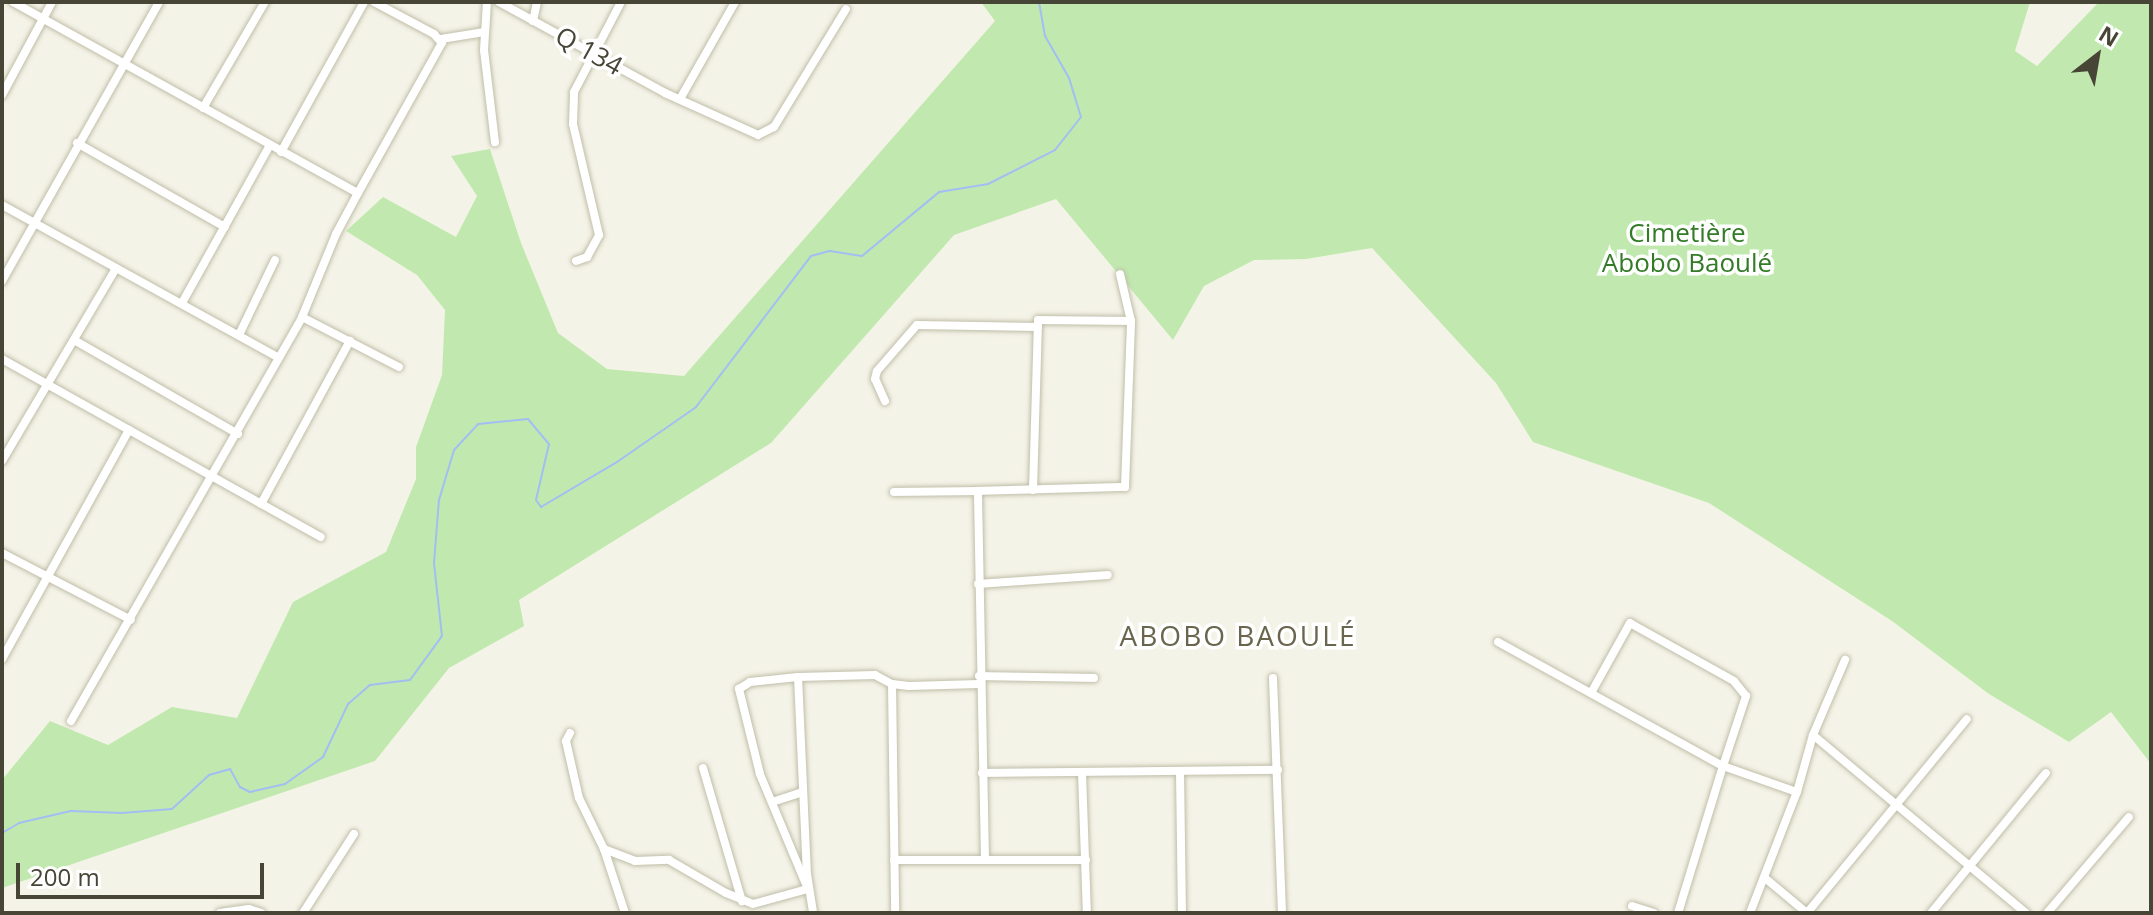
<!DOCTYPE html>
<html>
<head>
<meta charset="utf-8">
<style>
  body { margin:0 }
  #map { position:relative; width:2153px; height:915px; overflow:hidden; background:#f4f3e7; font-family:"Open Sans",sans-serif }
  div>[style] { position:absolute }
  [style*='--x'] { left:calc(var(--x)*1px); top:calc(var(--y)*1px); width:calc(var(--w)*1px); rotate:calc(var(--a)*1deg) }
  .green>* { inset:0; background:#c1e9af }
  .stream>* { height:2px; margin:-1px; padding:0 1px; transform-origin:1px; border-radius:1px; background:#a2bef2 }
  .roads { filter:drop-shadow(0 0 2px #c0bea9) drop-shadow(0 0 2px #c0bea9) }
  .minor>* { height:8px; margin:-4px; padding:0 4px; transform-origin:4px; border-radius:4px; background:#fff }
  span { translate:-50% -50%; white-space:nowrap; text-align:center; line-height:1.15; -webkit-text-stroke:7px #fff; paint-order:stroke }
  .street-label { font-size:26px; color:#474536 }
  .park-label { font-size:26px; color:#337b27 }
  .neighbourhood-label { font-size:28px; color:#6a664d; letter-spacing:2px }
  .frame { position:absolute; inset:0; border:4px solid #474536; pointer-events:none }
  .north { position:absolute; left:2057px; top:16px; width:80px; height:80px; -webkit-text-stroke:6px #fff; paint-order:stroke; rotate:31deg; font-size:22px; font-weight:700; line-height:32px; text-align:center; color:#474536 }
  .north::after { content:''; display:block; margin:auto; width:28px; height:36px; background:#474536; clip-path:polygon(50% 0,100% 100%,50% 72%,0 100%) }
  .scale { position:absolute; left:16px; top:863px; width:248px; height:36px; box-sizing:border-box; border:4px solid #474536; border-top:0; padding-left:10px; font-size:24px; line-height:28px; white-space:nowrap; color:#474536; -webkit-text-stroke:6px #fff; paint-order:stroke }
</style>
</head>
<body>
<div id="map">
  <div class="green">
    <div style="clip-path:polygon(981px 2px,2030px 2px,2015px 51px,2037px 66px,2099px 2px,2151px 2px,2151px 764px,2111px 712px,2069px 742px,1989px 694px,1892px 621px,1709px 503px,1533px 442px,1496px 383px,1372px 248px,1306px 259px,1254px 260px,1204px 286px,1173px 340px,1056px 199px,954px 235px,771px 443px,519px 600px,524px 626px,449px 668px,375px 761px,2px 888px,2px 780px,50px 721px,108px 745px,172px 707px,237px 718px,293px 602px,386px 552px,416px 479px,416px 447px,442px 375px,445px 310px,417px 275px,346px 231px,383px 197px,456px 237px,477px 196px,451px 156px,490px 149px,521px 243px,558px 333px,607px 369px,684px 376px,995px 21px)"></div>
  </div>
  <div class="stream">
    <div style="--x:2;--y:833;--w:20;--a:-30"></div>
    <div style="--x:19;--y:823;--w:53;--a:-13"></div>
    <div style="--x:71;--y:811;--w:51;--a:2.2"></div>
    <div style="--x:122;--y:813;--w:50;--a:-4.6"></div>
    <div style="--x:172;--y:809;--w:50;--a:-42.6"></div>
    <div style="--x:209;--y:775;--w:22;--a:-16"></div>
    <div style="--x:230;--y:769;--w:21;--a:61"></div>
    <div style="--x:240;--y:787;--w:11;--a:27"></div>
    <div style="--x:250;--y:792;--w:36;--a:-13"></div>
    <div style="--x:285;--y:784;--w:47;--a:-35.4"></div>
    <div style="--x:323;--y:757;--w:59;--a:-64.7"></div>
    <div style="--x:348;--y:704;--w:29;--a:-41"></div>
    <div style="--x:370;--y:685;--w:40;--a:-7.1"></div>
    <div style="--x:410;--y:680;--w:54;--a:-54"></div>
    <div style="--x:442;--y:636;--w:73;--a:-96.3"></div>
    <div style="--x:434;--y:563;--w:63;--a:-85.5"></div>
    <div style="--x:439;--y:500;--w:52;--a:-73.3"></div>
    <div style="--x:454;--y:450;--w:35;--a:-47"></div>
    <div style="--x:478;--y:424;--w:50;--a:-5.7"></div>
    <div style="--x:528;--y:419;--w:33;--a:50"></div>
    <div style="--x:549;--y:444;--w:57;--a:103.1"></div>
    <div style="--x:536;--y:500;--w:9;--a:54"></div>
    <div style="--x:541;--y:507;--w:88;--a:-30.6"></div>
    <div style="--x:617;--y:462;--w:96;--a:-34.8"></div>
    <div style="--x:696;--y:407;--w:190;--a:-52.7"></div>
    <div style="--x:811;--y:256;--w:20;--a:-15"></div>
    <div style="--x:830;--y:251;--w:32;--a:9"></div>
    <div style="--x:862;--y:256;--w:100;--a:-39.7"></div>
    <div style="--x:939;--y:192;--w:50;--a:-9.3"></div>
    <div style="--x:988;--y:184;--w:75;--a:-26.9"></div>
    <div style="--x:1055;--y:150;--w:42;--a:-51.8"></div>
    <div style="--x:1081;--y:117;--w:41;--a:-107.1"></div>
    <div style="--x:1069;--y:78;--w:48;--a:-119.7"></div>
    <div style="--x:1045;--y:36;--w:35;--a:-100"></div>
  </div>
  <div class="roads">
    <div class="minor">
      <div style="--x:13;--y:2;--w:394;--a:29"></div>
      <div style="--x:358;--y:193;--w:172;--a:-60.8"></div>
      <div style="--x:442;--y:43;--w:12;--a:-132"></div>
      <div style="--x:434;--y:34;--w:68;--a:-151.9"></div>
      <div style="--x:487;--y:2;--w:48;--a:93.6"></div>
      <div style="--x:484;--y:50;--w:93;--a:83.2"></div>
      <div style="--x:499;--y:2;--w:189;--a:28.7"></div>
      <div style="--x:665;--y:93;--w:102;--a:24.3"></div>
      <div style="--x:758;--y:135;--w:18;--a:-27"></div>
      <div style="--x:774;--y:127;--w:138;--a:-58.6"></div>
      <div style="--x:533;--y:21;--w:19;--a:-78"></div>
      <div style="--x:441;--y:39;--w:44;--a:-9.2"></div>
      <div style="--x:2;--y:95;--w:106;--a:-61.7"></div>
      <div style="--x:680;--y:99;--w:112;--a:-60.4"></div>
      <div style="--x:203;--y:108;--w:123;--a:-59.7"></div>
      <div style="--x:77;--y:143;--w:170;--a:29.6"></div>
      <div style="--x:281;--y:152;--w:171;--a:-61"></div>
      <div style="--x:2;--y:205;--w:316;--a:28.9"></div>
      <div style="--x:576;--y:261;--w:12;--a:-20"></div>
      <div style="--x:587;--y:257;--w:25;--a:-61"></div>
      <div style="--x:599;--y:235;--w:114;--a:-103.2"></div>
      <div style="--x:573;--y:124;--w:32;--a:-88"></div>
      <div style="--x:574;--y:92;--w:102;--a:-62.4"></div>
      <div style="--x:2;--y:281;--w:320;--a:-60.6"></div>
      <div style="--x:182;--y:303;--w:181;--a:-60.9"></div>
      <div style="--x:302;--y:317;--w:109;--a:27.3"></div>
      <div style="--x:239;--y:335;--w:83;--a:-64.4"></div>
      <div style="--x:74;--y:340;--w:189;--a:29.8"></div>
      <div style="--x:2;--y:359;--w:365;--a:29.2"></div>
      <div style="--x:885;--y:401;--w:24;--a:-114"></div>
      <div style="--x:875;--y:379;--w:8;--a:-76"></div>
      <div style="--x:877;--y:371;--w:61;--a:-49"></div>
      <div style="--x:917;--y:325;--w:121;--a:0.9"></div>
      <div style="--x:2;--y:461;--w:224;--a:-59.4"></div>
      <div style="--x:1033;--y:490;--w:170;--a:-88.3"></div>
      <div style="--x:1038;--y:320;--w:93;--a:0.6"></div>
      <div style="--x:894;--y:492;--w:84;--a:-0.7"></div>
      <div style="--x:261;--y:504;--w:186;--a:-61.4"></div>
      <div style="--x:2;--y:553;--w:145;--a:27.4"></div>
      <div style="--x:978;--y:584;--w:130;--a:-4"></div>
      <div style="--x:1498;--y:642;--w:257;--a:28.9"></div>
      <div style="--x:1723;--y:766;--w:74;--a:-71.8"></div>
      <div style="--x:1746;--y:696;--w:19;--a:-129"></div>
      <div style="--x:1734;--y:681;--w:119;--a:-150.9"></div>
      <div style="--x:1630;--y:623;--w:80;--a:119.1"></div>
      <div style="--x:2;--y:659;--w:262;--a:-61"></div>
      <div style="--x:979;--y:676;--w:115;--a:1"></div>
      <div style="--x:798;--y:677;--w:197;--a:87.4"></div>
      <div style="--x:807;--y:874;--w:39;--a:81"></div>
      <div style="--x:1273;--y:678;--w:235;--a:87.8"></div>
      <div style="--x:892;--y:684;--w:229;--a:89.2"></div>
      <div style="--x:71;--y:721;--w:465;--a:-60.2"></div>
      <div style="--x:302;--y:317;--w:90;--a:-67.7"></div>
      <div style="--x:336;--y:234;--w:47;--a:-61.8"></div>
      <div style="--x:570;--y:733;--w:9;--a:117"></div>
      <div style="--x:566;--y:741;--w:58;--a:77.2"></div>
      <div style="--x:579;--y:798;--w:57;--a:63.9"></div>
      <div style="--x:604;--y:849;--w:67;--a:71.8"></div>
      <div style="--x:1813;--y:735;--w:278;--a:39.9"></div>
      <div style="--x:703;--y:768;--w:139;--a:73.7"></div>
      <div style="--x:1180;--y:772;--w:141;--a:89.2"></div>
      <div style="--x:982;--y:773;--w:296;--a:-0.6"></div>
      <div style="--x:1082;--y:773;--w:140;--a:88"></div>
      <div style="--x:772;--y:802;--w:32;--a:-18"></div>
      <div style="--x:604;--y:849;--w:33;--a:21"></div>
      <div style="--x:635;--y:861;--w:34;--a:-2"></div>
      <div style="--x:669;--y:860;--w:66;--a:30.1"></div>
      <div style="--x:726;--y:893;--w:29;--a:22"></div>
      <div style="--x:753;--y:904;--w:57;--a:-15.3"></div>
      <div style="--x:808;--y:889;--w:125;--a:-112.7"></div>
      <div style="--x:760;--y:774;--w:88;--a:-103.9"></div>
      <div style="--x:739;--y:689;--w:13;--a:-32"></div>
      <div style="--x:750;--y:682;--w:48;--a:-5.9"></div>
      <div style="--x:798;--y:677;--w:77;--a:-1.5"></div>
      <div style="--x:875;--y:675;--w:19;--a:28"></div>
      <div style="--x:892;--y:684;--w:17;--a:7"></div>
      <div style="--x:909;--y:686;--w:70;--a:-1.6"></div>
      <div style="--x:894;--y:860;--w:192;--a:0"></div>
      <div style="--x:985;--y:860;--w:369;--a:-91.1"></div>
      <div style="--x:978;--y:491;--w:147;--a:-1.6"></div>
      <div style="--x:1125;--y:487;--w:166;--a:-87.9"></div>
      <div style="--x:1131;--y:321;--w:48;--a:-103.2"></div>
      <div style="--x:1765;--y:878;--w:55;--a:39.8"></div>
      <div style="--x:1632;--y:906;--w:23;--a:18"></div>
      <div style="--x:220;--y:913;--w:29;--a:-8"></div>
      <div style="--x:249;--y:909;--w:13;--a:18"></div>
      <div style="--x:303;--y:913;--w:94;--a:-57.2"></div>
      <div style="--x:1678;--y:913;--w:154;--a:-73"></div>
      <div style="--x:1723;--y:766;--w:78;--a:19.4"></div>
      <div style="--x:1750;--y:913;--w:130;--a:-68.8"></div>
      <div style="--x:1797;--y:792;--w:59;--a:-74.3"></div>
      <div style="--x:1813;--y:735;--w:82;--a:-66.9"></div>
      <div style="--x:1807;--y:913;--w:251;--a:-50.5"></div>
      <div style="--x:1931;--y:913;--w:181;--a:-50.6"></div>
      <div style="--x:2047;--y:913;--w:126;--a:-49.5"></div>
    </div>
  </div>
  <div class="street-label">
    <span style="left:589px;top:51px;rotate:29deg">Q 134</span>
  </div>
  <div class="park-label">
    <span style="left:1687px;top:248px">Cimetière<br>Abobo Baoulé</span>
  </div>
  <div class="neighbourhood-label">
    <span style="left:1238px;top:635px">ABOBO BAOULÉ</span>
  </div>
  <div class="frame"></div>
  <div class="north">N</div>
  <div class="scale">200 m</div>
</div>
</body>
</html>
